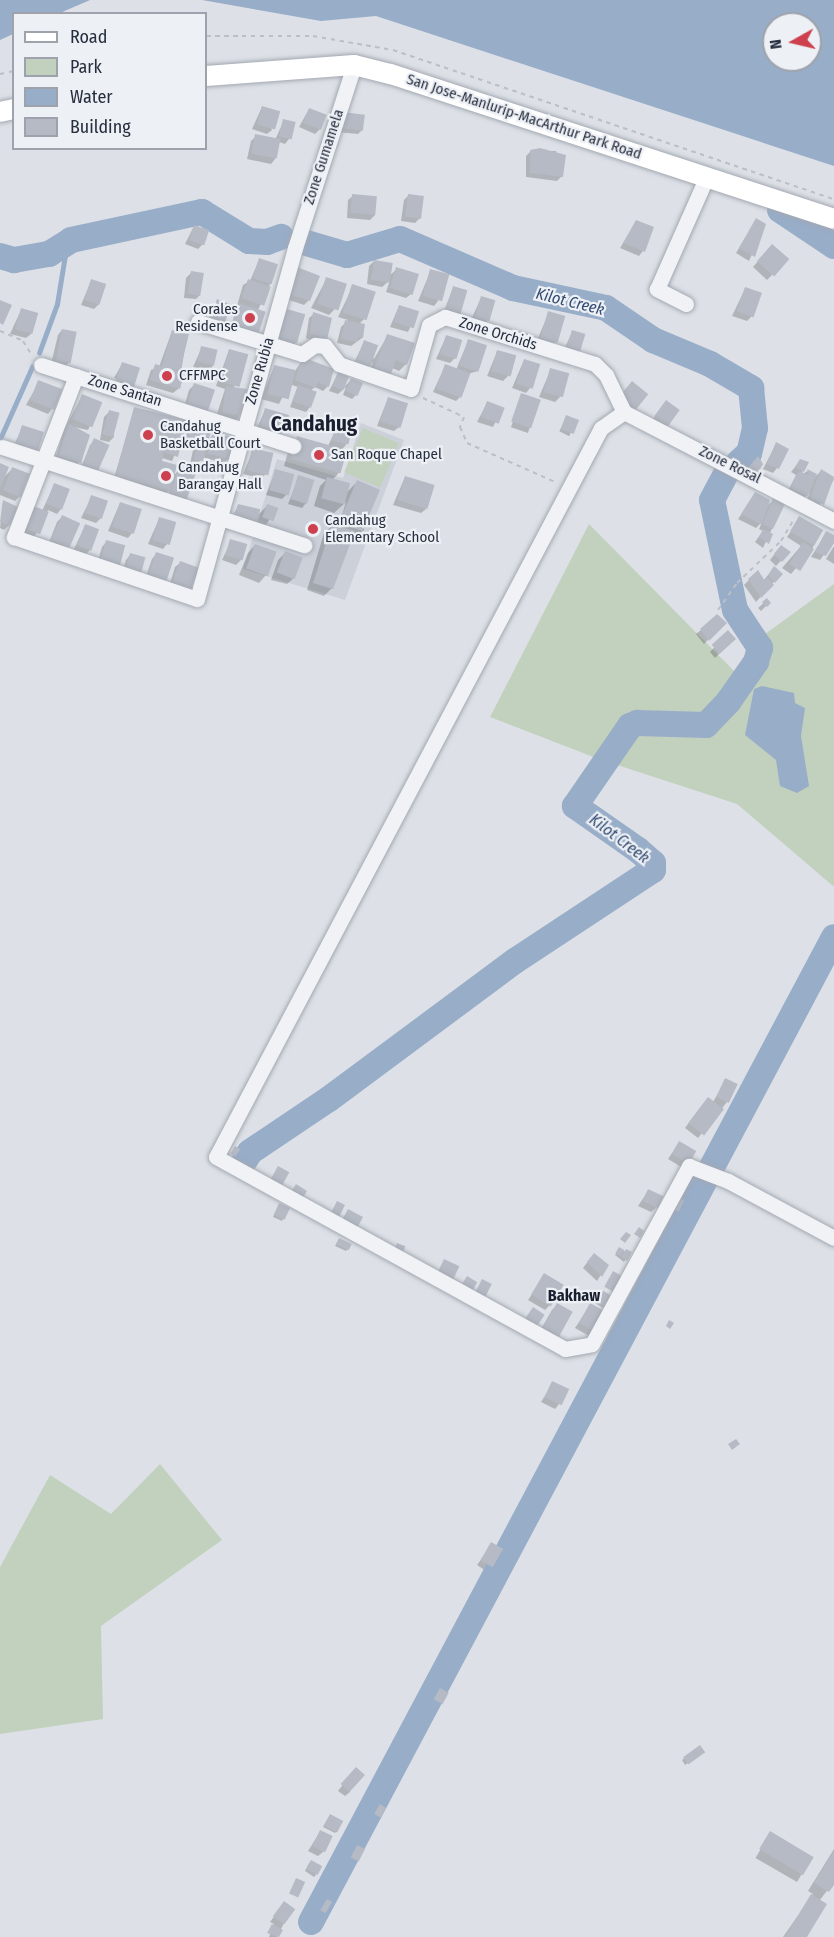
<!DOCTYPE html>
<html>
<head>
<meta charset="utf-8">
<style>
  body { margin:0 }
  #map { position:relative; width:834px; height:1937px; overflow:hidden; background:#dde1e7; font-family:"Fira Sans Condensed",sans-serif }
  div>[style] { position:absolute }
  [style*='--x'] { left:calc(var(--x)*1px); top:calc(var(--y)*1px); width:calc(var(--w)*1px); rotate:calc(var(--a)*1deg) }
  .built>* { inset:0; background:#cbd0d9 }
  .green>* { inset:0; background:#c2d1be; transform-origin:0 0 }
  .water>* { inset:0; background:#98adc8 }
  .shadow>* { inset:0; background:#0003; transform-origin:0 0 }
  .stream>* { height:4.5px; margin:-2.25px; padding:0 2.25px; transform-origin:2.25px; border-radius:2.25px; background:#98adc8 }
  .river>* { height:26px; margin:-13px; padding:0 13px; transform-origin:13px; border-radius:13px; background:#98adc8 }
  .building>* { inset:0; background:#b5bac4; transform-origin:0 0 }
  .path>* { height:2px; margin-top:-1px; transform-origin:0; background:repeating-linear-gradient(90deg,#bcbfc6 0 4.5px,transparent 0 9px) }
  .roads { filter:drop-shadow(0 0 2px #a3a8b1) drop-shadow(0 0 2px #a3a8b1) }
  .minor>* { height:15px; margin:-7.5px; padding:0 7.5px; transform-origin:7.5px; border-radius:7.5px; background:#f0f2f6 }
  .major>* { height:20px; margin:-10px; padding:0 10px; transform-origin:10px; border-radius:10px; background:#fff }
  .dots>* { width:16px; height:16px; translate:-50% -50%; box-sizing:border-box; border:3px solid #edf0f5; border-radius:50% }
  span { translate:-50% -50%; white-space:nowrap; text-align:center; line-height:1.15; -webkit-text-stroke:4.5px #edf0f5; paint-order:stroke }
  .street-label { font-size:15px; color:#272e3e }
  .poi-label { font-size:15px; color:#272e3e }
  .right { translate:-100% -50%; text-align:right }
  .left { translate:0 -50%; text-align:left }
  .water-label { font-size:16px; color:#314b71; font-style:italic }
  .neighbourhood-label { font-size:16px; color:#191f2e; font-weight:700 }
  .district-label { font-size:21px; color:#191f2e; font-weight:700 }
  .legend { position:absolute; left:12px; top:12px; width:195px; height:138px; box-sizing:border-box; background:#edf0f5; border:2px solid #9ea2ac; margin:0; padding:8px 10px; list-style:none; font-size:18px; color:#272e3e }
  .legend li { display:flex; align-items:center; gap:12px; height:30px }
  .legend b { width:30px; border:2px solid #9ea2ac }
  .north { position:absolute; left:762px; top:12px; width:60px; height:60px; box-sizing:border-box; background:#edf0f5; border:2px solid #9ea2ac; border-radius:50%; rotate:262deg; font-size:16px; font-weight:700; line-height:24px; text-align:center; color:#272e3e }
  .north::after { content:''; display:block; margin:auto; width:21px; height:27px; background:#cd414f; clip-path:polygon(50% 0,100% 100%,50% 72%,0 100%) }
</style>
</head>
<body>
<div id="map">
  <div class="built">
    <div style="clip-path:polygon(361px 423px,404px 440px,345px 600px,243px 569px,277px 459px,343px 478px)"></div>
  </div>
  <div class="green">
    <div style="left:363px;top:428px;width:39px;height:48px;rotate:23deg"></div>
    <div style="clip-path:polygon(589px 524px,738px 675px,698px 721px,635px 714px,625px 720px,596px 758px,490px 717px)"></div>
    <div style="clip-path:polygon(834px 584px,834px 885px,833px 886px,737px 804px,614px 764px,637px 734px,704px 735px,712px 731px,763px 668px,771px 649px,765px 634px)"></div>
    <div style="clip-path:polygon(160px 1464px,222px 1540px,101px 1626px,103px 1719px,0 1734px,0 1567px,50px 1475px,111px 1514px)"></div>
  </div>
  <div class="water">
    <div style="clip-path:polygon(0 0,90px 0,60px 13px,14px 14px,13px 34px,0 40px)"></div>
    <div style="clip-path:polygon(evenodd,202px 0,834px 0,834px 166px,376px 16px,321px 21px,202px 0,774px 24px,810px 24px,810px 60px,774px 60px,774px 24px)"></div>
    <div style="clip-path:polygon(762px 686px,794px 693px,795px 703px,805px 708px,801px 736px,809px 786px,797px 793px,780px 786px,776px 760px,745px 735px,754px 689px)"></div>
  </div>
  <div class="shadow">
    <div style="clip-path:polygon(262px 107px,272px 130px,267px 134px,252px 129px)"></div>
    <div style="clip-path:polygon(309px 109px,320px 129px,315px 134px,299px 127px)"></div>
    <div style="clip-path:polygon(338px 119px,362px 130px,358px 134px,336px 132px)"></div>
    <div style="clip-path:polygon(284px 120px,289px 139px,285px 144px,279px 142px,275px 159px,271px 164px,247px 159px,251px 141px,256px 136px,275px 140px)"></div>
    <div style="clip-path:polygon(531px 151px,556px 151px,562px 176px,557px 181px,526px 177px,526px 156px)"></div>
    <div style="clip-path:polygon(409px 195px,420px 218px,415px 223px,401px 221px,404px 200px)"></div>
    <div style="clip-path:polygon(353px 196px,375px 215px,370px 220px,347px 218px,348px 200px)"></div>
    <div style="clip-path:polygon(756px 220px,765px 225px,749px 261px,736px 253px)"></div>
    <div style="clip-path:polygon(637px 221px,643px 251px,639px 256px,620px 248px)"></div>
    <div style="clip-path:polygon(194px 226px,203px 244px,198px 249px,185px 244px)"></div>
    <div style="clip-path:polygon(767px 251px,772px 275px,767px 280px,753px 267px)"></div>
    <div style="clip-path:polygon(259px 260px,271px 282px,258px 310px,257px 333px,230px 330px,243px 285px,250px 281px)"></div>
    <div style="clip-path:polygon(374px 261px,388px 277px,397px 269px,411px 294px,406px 298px,386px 292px,390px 280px,382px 287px,367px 284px,369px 266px)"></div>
    <div style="clip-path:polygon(431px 270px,438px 301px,434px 306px,418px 301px)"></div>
    <div style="clip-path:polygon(191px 273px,200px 295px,196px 299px,184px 298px,186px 278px)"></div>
    <div style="clip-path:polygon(293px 273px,309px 300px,304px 305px,286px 299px)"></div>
    <div style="clip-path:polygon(327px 278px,334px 310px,329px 315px,311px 308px)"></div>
    <div style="clip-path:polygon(91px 281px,99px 304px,94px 309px,81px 305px)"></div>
    <div style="clip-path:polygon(353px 286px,364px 319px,359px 324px,362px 338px,351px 346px,337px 343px,341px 327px,348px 320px,338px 317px)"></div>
    <div style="clip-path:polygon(453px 288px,453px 320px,442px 316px)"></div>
    <div style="clip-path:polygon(745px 289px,752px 316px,747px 321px,732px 316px)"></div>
    <div style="clip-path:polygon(481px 298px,487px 321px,482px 326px,470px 322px)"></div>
    <div style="clip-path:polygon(218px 300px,216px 332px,204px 327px)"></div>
    <div style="clip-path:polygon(399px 306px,417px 312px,408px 332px,390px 327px)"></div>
    <div style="clip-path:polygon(21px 310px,31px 334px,26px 338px,10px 334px)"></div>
    <div style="clip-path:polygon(287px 311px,297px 342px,292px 346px,276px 342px)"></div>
    <div style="clip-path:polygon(549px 312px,555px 342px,550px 347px,536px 343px)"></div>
    <div style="clip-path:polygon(314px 314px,331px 319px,321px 344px,306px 338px,309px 318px)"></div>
    <div style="clip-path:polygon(62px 330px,69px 363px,64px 367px,51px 364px,58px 335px)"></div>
    <div style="clip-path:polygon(172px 331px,187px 336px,178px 389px,173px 393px,146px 385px,151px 370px,159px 367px)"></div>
    <div style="clip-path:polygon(572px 332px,579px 350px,574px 355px,563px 352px)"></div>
    <div style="clip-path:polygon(388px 335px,406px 364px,399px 371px,392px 368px,382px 381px,367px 376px,373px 362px,363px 372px,352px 367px,364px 342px,374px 359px)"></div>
    <div style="clip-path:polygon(446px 337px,455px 358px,450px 363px,436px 359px)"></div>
    <div style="clip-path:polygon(468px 341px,478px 371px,468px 374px,461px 396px,456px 401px,433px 392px,445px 366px,456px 370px)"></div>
    <div style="clip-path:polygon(202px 347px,213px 366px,208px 371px,193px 367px)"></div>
    <div style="clip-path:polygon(229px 350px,239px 417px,234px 422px,216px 417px,225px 389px,216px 386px)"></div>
    <div style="clip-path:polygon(497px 352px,508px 376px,503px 381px,487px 376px)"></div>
    <div style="clip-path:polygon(303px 359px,328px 386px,323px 391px,315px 387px,310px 391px,310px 407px,306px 412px,290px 407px,298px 387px,289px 384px,279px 404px,261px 399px,274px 367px,295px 371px)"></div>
    <div style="clip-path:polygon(524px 360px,530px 388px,526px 393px,512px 388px)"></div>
    <div style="clip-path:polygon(122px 364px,134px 385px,133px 386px,114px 378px)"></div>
    <div style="clip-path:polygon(551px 369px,560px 397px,555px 402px,539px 397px)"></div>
    <div style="clip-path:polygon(338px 374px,343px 388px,351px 380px,357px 394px,352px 399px,343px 395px,346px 387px,338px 394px,329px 391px)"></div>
    <div style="clip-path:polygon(39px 382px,52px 409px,48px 414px,26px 405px)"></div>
    <div style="clip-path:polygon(194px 385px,214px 391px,183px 411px,189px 390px)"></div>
    <div style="left:522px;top:395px;width:18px;height:34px;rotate:19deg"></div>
    <div style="clip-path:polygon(82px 396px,100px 403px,88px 430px,69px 426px,79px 462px,75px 467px,55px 461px,64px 430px)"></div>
    <div style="clip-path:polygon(388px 398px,399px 427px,394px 431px,377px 426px)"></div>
    <div style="clip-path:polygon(487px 403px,503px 408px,493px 427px,477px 422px)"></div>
    <div style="clip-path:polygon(662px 407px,667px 425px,662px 430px,651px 422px)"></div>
    <div style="clip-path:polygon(135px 408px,181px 439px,190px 430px,209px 432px,207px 441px,214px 434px,229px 458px,224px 463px,202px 457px,197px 465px,190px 464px,195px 441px,190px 446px,179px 445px,172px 461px,162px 458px,159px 466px,173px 476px,180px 469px,187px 498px,182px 503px,168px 499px,170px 489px,164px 496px,114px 478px)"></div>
    <div style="clip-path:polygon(265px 410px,283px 432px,278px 436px,256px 430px)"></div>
    <div style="clip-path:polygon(109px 412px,114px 437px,109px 442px,100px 440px,104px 417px)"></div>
    <div style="left:567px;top:416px;width:11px;height:17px;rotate:27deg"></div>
    <div style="clip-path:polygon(23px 426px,36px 451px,12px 449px)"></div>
    <div style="clip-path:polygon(336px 429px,346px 445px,341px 450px,338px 474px,332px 480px,345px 494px,357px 482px,364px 530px,357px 538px,352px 536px,332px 588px,324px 596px,307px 590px,324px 533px,332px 526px,338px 528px,346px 502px,334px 513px,314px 506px,320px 486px,326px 480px,284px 466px,290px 445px,298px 438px,328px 446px)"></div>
    <div style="clip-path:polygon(95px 440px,99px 472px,80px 471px,90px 445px)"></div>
    <div style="clip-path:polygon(776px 444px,777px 468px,773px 473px,763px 469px)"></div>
    <div style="clip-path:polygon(253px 450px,266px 474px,261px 478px,243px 474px)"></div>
    <div style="clip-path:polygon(800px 461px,807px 463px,799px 478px,807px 471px,816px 476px,821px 471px,834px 479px,818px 508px,806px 503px,810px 492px,802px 500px,787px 493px,796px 475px,791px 472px)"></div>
    <div style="clip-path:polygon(0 465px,3px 478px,12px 469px,20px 496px,15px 501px,0 495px)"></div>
    <div style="clip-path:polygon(276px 470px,287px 494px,282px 499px,266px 495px)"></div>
    <div style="clip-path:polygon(299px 477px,306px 503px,302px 508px,288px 504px)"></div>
    <div style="clip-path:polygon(405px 477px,426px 509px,421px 513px,393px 505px)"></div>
    <div style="clip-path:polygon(54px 485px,61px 509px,57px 514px,48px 510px,34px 538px,18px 532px,42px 511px)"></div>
    <div style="clip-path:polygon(755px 494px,766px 507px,774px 499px,783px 505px,763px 548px,755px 542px,763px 531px,759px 529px,762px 522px,756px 528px,738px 519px)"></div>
    <div style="clip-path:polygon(92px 496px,101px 518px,96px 523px,81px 518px)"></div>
    <div style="clip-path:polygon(3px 502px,9px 525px,4px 530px,0 528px)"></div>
    <div style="clip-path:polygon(120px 503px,132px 533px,128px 538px,108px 531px)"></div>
    <div style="clip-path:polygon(238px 505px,257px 516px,267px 506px,276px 509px,264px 528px,230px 523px)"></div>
    <div style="clip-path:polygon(62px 517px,67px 547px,48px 545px,57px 522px)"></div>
    <div style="clip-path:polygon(800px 518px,821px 530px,812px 549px,791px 574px,782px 568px,801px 546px,787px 537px)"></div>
    <div style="clip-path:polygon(159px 519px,167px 544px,163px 549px,148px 544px)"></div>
    <div style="clip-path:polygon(85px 526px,90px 550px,85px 555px,73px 551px)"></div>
    <div style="clip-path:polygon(826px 533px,834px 541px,820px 560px,811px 557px)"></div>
    <div style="clip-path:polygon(231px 541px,241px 560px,236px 565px,222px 560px)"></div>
    <div style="clip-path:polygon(106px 542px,123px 546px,96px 567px,102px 547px)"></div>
    <div style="clip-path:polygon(255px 545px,266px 575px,259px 583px,239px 575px,248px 553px)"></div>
    <div style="clip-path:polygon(834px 546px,834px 564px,826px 559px)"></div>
    <div style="clip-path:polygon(777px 551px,789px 552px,776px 566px,770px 560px)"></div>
    <div style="clip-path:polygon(285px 553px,295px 577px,287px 584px,271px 580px,278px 560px)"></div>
    <div style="clip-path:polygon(156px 554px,165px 582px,144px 582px,152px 559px)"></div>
    <div style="clip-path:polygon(130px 555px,143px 558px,122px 573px,126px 560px)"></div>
    <div style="clip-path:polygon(180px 563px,197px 569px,168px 590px,175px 567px)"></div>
    <div style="clip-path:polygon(774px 568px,781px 574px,756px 602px,744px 585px,757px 572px,763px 581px)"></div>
    <div style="clip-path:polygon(767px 600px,769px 603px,761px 611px,758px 608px)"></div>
    <div style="clip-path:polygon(724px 623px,704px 644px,696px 634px,701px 630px)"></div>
    <div style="clip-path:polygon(728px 632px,734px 639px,715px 658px,710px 652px)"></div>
    <div style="clip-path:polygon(726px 1080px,736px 1085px,727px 1102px,698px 1138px,685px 1128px,703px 1104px,713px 1102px)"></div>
    <div style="clip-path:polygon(679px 1143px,687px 1163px,683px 1168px,668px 1159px)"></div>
    <div style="clip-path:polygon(648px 1191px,656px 1208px,651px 1212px,638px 1206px)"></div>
    <div style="clip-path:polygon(278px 1207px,288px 1209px,282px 1221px,273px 1217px)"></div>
    <div style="clip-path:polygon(339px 1239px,348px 1249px,346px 1251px,335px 1246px)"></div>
    <div style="clip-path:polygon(619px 1249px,630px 1253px,624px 1262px,615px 1255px)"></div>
    <div style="clip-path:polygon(589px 1260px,607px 1265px,597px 1281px,583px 1268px)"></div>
    <div style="clip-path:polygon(545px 1275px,550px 1305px,545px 1310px,528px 1300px)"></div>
    <div style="clip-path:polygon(600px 1294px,605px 1306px,603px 1308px,595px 1303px)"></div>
    <div style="clip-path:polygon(557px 1305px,571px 1313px,536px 1338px,552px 1310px)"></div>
    <div style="clip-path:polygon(590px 1305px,593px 1332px,589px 1336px,575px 1328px)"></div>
    <div style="clip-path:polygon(553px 1383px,559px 1404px,555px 1409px,541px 1402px)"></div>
    <div style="clip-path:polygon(492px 1544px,490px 1566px,486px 1571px,477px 1565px)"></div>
    <div style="clip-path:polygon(700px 1747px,701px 1754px,685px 1765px,682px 1760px)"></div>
    <div style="clip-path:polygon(351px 1774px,350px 1792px,345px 1796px,338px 1791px)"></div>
    <div style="clip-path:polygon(328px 1818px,337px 1831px,335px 1833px,323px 1827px)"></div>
    <div style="clip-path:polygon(320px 1832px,323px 1852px,318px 1856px,308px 1851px)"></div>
    <div style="left:770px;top:1833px;width:48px;height:29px;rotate:30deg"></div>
    <div style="clip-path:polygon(834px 1849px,834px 1882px,819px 1901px,806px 1937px,783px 1937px,813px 1894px,808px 1891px)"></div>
    <div style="clip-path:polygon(309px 1863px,316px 1875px,314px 1877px,305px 1871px)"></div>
    <div style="clip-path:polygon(284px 1903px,284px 1923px,277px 1937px,269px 1937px,274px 1924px,270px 1922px)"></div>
  </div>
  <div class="stream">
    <div style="--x:39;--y:353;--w:52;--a:-69.8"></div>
    <div style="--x:57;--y:304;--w:62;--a:-80.7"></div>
    <div style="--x:0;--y:439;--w:79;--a:-66"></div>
  </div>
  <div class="river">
    <div style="--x:780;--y:210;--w:65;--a:33.7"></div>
    <div style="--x:303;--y:242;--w:46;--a:16.5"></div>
    <div style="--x:347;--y:255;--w:55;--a:-16.8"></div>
    <div style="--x:400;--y:239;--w:123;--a:23.4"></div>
    <div style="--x:513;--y:288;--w:95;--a:12.1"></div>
    <div style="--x:606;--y:308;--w:57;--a:34.2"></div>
    <div style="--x:653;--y:340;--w:62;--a:22.8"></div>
    <div style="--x:710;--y:364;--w:48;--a:30.3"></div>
    <div style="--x:751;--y:388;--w:40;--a:84.3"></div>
    <div style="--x:755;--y:428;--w:26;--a:103"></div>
    <div style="--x:749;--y:453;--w:15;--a:138"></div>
    <div style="--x:0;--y:256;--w:15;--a:16"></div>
    <div style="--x:14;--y:260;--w:36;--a:-10"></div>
    <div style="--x:49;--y:254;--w:26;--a:-32"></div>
    <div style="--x:71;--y:240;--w:134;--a:-12.1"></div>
    <div style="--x:202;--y:212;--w:55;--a:31.7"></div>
    <div style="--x:249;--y:241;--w:18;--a:3"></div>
    <div style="--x:267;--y:242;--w:15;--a:-20"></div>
    <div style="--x:245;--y:1160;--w:9;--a:-58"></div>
    <div style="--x:250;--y:1152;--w:95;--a:-33.9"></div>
    <div style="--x:329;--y:1099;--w:232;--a:-36.6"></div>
    <div style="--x:515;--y:961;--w:165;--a:-33.4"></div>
    <div style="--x:653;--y:870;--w:7;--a:-90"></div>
    <div style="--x:653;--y:863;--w:20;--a:-139"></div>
    <div style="--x:638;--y:850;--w:77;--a:-145.1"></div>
    <div style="--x:575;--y:806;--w:97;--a:-55.5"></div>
    <div style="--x:630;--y:726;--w:8;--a:-23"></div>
    <div style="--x:637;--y:723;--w:69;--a:1.7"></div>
    <div style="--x:706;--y:725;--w:32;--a:-46"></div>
    <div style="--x:728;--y:702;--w:49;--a:-55"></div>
    <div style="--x:756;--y:662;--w:15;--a:-74"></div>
    <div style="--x:760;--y:648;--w:45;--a:-123.3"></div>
    <div style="--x:735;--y:610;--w:112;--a:-101.8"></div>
    <div style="--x:712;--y:500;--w:32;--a:-62"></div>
    <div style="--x:311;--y:1922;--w:1115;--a:-62.03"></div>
  </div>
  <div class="building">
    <div style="left:262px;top:106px;width:19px;height:19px;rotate:16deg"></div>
    <div style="left:309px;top:108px;width:19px;height:16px;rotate:21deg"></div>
    <div style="left:342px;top:112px;width:23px;height:16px;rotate:7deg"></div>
    <div style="left:283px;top:119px;width:13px;height:18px;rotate:13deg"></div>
    <div style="left:255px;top:134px;width:26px;height:20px;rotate:11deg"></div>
    <div style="clip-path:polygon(540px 148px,566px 155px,563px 177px,530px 173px,530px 150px)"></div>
    <div style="left:352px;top:194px;width:25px;height:19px;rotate:5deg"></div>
    <div style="left:408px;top:194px;width:16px;height:23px;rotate:7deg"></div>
    <div style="clip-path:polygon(756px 218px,766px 224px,755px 257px,739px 248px)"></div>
    <div style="clip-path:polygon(636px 220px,654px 227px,645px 252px,623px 243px)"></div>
    <div style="left:194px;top:225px;width:16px;height:16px;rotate:18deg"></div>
    <div style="left:772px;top:244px;width:23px;height:23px;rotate:41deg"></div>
    <div style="left:259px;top:258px;width:20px;height:21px;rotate:18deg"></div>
    <div style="left:374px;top:260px;width:19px;height:20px;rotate:9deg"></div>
    <div style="clip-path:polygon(297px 267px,320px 276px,310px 301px,289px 294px)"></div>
    <div style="left:396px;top:267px;width:24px;height:22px;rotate:17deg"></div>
    <div style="left:430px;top:269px;width:20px;height:28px;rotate:15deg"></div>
    <div style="left:191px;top:271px;width:13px;height:23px;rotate:9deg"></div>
    <div style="left:326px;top:277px;width:22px;height:28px;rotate:18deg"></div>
    <div style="left:91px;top:279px;width:16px;height:22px;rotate:18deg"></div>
    <div style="left:248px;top:279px;width:24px;height:20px;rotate:19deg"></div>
    <div style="left:352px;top:284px;width:25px;height:30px;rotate:18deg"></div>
    <div style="left:453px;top:286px;width:15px;height:27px;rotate:16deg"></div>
    <div style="left:745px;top:287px;width:18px;height:26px;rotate:19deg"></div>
    <div style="left:481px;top:296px;width:15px;height:22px;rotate:16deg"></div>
    <div style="left:217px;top:299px;width:16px;height:25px;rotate:22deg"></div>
    <div style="clip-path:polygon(0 300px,12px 305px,3px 325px,0 323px)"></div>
    <div style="left:239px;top:303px;width:28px;height:23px;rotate:18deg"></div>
    <div style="left:399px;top:305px;width:21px;height:18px;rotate:17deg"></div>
    <div style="left:21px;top:308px;width:18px;height:22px;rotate:16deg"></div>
    <div style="left:287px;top:309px;width:19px;height:30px;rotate:16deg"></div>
    <div style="left:548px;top:311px;width:18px;height:28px;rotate:16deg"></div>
    <div style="clip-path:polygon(313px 312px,332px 318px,327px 340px,310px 333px)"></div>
    <div style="clip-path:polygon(345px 320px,365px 324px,363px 338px,358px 337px,357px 342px,341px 339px)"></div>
    <div style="left:62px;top:329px;width:15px;height:32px;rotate:11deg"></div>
    <div style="clip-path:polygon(172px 330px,189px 334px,180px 370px,169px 368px,184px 373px,180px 389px,150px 380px,155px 364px,162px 366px)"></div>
    <div style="left:572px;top:330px;width:14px;height:19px;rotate:17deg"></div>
    <div style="clip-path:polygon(387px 334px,415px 343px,407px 365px,396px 360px,391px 374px,374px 369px)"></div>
    <div style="left:446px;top:335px;width:17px;height:20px;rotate:17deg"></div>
    <div style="left:468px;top:339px;width:20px;height:28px;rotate:18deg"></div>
    <div style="left:364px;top:340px;width:15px;height:24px;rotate:20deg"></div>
    <div style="left:201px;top:346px;width:17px;height:16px;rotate:13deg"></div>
    <div style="left:229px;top:349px;width:20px;height:34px;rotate:15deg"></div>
    <div style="left:497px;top:350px;width:20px;height:22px;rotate:15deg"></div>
    <div style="clip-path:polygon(302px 357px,334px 369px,329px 387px,318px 382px,316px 388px,295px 380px)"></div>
    <div style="left:524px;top:359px;width:17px;height:26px;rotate:17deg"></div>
    <div style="left:122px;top:362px;width:19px;height:20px;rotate:18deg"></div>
    <div style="left:445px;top:364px;width:27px;height:26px;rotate:20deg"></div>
    <div style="left:274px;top:365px;width:22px;height:30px;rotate:13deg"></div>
    <div style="left:550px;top:368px;width:20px;height:25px;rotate:15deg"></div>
    <div style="left:338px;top:372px;width:12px;height:15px;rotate:24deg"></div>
    <div style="left:351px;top:378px;width:13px;height:14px;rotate:23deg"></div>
    <div style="left:38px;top:380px;width:26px;height:22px;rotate:21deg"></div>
    <div style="left:632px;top:381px;width:21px;height:23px;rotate:39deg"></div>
    <div style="left:194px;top:383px;width:22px;height:24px;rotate:18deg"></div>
    <div style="left:298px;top:385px;width:20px;height:17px;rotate:20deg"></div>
    <div style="left:226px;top:386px;width:21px;height:27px;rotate:8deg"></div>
    <div style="left:521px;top:393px;width:21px;height:30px;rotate:19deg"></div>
    <div style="left:82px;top:394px;width:22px;height:27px;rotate:22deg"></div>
    <div style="left:388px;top:397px;width:21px;height:26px;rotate:17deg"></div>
    <div style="left:666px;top:400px;width:17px;height:20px;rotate:36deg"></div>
    <div style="left:487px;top:401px;width:19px;height:17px;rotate:21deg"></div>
    <div style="clip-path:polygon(134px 407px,187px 420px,178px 457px,164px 452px,162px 461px,177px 465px,170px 492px,115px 476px)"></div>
    <div style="left:265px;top:408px;width:25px;height:18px;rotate:16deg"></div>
    <div style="left:109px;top:410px;width:11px;height:25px;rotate:15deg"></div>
    <div style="left:566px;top:415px;width:14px;height:15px;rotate:21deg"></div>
    <div style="clip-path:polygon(68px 423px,90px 435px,81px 463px,58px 456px)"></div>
    <div style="left:22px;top:425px;width:23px;height:20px;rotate:18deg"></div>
    <div style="left:335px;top:427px;width:17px;height:14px;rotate:13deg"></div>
    <div style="left:189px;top:428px;width:10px;height:13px;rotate:11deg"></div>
    <div style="clip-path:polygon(200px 429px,211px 431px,203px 461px,194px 460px)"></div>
    <div style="left:213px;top:432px;width:24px;height:22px;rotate:15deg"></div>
    <div style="left:297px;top:436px;width:52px;height:24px;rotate:16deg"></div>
    <div style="left:94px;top:438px;width:17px;height:31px;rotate:24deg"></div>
    <div style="clip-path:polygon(776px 442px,789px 449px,779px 469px,767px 464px)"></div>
    <div style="left:252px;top:448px;width:22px;height:23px;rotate:13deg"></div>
    <div style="clip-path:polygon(758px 456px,763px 464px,756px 476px,747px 469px)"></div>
    <div style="clip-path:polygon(800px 459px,809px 462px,804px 472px,795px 467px)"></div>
    <div style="clip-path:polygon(0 463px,9px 467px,0 489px)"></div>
    <div style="left:12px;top:467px;width:19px;height:25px;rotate:21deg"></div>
    <div style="left:179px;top:467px;width:18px;height:28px;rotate:19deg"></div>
    <div style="left:275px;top:469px;width:20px;height:22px;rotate:15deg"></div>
    <div style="clip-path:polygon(807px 469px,817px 474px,808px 496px,790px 488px,799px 471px,809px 475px)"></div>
    <div style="clip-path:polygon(821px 469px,834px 477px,824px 505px,810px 498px)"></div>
    <div style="left:298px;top:475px;width:17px;height:25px;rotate:17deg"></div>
    <div style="left:405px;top:476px;width:31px;height:25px;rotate:17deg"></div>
    <div style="left:327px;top:477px;width:24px;height:22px;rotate:15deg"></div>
    <div style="left:357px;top:480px;width:25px;height:45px;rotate:23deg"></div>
    <div style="left:54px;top:483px;width:17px;height:22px;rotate:21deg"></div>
    <div style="clip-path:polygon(755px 492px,770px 500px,762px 525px,741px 514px)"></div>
    <div style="left:91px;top:495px;width:18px;height:19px;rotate:19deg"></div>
    <div style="clip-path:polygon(773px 498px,785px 504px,773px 529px,763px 524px)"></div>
    <div style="clip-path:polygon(3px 500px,18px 507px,10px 526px,0 522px)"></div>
    <div style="left:120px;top:502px;width:23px;height:26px;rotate:18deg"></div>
    <div style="left:238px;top:504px;width:23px;height:16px;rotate:13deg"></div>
    <div style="left:267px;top:504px;width:12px;height:14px;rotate:20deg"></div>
    <div style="left:31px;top:505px;width:19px;height:24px;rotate:21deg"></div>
    <div style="left:62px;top:515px;width:20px;height:27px;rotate:24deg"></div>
    <div style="left:799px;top:516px;width:28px;height:18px;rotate:30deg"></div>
    <div style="left:159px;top:517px;width:18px;height:24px;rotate:16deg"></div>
    <div style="left:85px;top:524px;width:15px;height:23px;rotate:20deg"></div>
    <div style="clip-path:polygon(332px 524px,355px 531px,333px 589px,313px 583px)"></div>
    <div style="clip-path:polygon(763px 529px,773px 534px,769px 544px,759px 537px)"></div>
    <div style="clip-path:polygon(826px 531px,834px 535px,834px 543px,826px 556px,815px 552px)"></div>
    <div style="left:230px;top:539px;width:18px;height:17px;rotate:16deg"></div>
    <div style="left:106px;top:540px;width:20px;height:24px;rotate:15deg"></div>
    <div style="left:803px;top:542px;width:13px;height:26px;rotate:32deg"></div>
    <div style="left:255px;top:544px;width:23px;height:26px;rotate:20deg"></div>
    <div style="clip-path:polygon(781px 545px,791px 552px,782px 562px,774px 554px)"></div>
    <div style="left:285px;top:551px;width:19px;height:23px;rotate:21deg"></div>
    <div style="left:156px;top:552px;width:19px;height:26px;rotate:18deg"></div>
    <div style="left:130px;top:553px;width:16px;height:16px;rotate:15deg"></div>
    <div style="left:180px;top:561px;width:20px;height:26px;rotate:20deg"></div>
    <div style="clip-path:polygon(774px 566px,783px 574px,775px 583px,768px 575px)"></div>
    <div style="clip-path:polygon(758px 570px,765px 581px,767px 577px,774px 585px,761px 598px,748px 579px)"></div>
    <div style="clip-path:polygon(767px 598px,771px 603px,767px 607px,762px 602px)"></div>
    <div style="clip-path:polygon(717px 614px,727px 623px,709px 641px,700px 629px)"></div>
    <div style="left:728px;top:630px;width:12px;height:22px;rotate:48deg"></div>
    <div style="left:725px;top:1078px;width:14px;height:21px;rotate:25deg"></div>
    <div style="left:708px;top:1097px;width:20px;height:33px;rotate:37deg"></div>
    <div style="left:679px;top:1141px;width:20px;height:15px;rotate:30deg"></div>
    <div style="left:235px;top:1146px;width:6px;height:9px;rotate:31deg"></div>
    <div style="left:278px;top:1166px;width:13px;height:20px;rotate:29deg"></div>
    <div style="left:296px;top:1184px;width:13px;height:11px;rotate:32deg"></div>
    <div style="left:648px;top:1189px;width:17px;height:13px;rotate:25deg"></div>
    <div style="left:678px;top:1197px;width:7px;height:13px;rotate:27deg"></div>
    <div style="left:337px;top:1201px;width:9px;height:13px;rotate:27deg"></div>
    <div style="left:279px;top:1203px;width:12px;height:13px;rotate:24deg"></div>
    <div style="left:348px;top:1209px;width:17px;height:16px;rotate:28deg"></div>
    <div style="clip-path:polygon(639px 1227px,644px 1231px,640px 1238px,634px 1234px)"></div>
    <div style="clip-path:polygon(626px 1232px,631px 1235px,625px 1243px,620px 1239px)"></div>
    <div style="left:339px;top:1238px;width:14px;height:7px;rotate:25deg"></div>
    <div style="left:397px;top:1243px;width:9px;height:11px;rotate:21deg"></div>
    <div style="left:619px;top:1247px;width:6px;height:7px;rotate:31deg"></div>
    <div style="clip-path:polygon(626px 1249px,632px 1252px,627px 1261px,621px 1257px)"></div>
    <div style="clip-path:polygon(594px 1253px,609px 1265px,602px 1277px,587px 1262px)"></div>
    <div style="left:444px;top:1259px;width:17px;height:15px;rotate:25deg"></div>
    <div style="left:613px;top:1271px;width:13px;height:18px;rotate:29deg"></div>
    <div style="left:544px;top:1273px;width:23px;height:25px;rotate:31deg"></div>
    <div style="left:467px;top:1276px;width:12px;height:12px;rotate:31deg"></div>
    <div style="left:482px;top:1279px;width:11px;height:14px;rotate:27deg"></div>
    <div style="left:602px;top:1290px;width:12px;height:13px;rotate:31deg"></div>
    <div style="left:557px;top:1303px;width:18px;height:34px;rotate:29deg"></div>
    <div style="left:590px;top:1303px;width:18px;height:23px;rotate:29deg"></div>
    <div style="left:533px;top:1307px;width:14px;height:20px;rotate:34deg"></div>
    <div style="clip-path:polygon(669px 1320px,674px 1323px,670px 1329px,666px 1326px)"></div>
    <div style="left:552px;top:1381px;width:19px;height:18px;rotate:25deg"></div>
    <div style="clip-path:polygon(736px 1439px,740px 1444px,732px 1450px,728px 1444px)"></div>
    <div style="left:491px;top:1542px;width:14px;height:21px;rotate:30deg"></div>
    <div style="left:440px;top:1688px;width:10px;height:13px;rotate:29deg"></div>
    <div style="left:700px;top:1745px;width:9px;height:21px;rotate:54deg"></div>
    <div style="left:356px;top:1767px;width:12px;height:23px;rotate:42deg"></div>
    <div style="clip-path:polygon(380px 1804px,386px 1808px,381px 1818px,374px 1814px)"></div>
    <div style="left:330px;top:1814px;width:15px;height:13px;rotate:28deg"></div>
    <div style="left:320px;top:1830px;width:14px;height:18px;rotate:25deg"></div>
    <div style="left:770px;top:1831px;width:51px;height:21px;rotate:31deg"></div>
    <div style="left:357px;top:1845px;width:9px;height:14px;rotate:27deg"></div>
    <div style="clip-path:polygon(834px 1851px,834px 1885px,829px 1892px,814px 1883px)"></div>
    <div style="left:311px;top:1860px;width:13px;height:10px;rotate:29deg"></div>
    <div style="left:296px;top:1878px;width:10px;height:17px;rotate:24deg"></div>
    <div style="clip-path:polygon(811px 1894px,827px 1904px,807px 1937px,785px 1937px)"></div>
    <div style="left:327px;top:1899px;width:6px;height:13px;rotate:31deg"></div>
    <div style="left:284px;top:1901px;width:14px;height:19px;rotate:36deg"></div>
    <div style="clip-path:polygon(272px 1924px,283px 1930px,279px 1937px,267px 1933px)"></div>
  </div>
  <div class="path">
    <div style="--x:206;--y:36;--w:107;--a:0"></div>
    <div style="--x:313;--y:36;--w:81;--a:9.9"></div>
    <div style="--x:393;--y:50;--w:465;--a:18.7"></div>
    <div style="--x:0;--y:74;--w:14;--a:-12"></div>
    <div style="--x:0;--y:331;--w:25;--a:23"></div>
    <div style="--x:23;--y:341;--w:15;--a:58"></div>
    <div style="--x:423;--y:398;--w:45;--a:24.9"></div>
    <div style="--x:464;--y:417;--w:11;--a:112"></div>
    <div style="--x:460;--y:427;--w:17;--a:66"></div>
    <div style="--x:467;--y:443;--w:96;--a:23.9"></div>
    <div style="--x:718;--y:610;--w:33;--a:-55"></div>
    <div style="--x:737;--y:583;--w:61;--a:-43.7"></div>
    <div style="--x:781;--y:541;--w:27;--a:-59"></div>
  </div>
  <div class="roads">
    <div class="minor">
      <div style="--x:686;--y:304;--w:33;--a:-153"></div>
      <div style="--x:657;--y:289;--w:124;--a:-66.1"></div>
      <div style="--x:198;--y:322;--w:109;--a:17.1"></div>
      <div style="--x:302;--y:354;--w:16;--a:-35"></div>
      <div style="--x:315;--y:345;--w:10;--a:6"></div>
      <div style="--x:325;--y:346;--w:23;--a:52"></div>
      <div style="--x:339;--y:364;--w:76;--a:19.1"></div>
      <div style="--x:411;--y:389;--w:66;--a:-74.3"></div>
      <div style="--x:429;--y:325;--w:18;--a:-27"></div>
      <div style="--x:445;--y:317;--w:157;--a:17.4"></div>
      <div style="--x:595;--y:364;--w:16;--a:45"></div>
      <div style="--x:606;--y:375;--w:41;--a:64.1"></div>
      <div style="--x:41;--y:365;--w:265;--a:17.8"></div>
      <div style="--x:76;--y:376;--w:173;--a:111.1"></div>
      <div style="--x:14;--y:537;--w:193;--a:18.7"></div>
      <div style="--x:197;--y:599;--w:364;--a:-74.4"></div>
      <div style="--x:295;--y:248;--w:192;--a:-72.1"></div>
      <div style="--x:624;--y:412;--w:28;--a:145"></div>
      <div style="--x:601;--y:428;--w:824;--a:117.84"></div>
      <div style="--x:216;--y:1157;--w:398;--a:28.8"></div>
      <div style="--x:565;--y:1349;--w:27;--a:-10"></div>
      <div style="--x:592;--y:1344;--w:203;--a:-61.4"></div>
      <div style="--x:689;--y:1166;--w:42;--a:21"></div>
      <div style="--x:728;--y:1181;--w:120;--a:28.3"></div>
      <div style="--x:624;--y:412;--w:237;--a:27.4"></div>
      <div style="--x:2;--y:447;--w:318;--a:18"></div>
    </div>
    <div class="major">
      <div style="--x:206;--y:76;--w:148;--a:-4.3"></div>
      <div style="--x:354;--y:65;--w:38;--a:14"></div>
      <div style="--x:391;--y:74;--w:466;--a:18.1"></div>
      <div style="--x:0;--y:112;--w:14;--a:-12"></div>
    </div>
  </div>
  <div class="dots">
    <div style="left:250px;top:318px;background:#cd414f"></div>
    <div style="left:167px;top:376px;background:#cd414f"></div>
    <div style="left:148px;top:435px;background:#cd414f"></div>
    <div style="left:319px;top:455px;background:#cd414f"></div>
    <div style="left:166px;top:476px;background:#cd414f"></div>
    <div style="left:313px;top:529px;background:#cd414f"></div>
  </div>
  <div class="street-label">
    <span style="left:524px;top:117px;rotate:18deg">San Jose-Manlurip-MacArthur Park Road</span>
    <span style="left:324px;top:157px;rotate:-72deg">Zone Gumamela</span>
    <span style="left:498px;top:334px;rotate:17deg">Zone Orchids</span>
    <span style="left:260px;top:371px;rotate:-74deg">Zone Rubia</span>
    <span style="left:125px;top:391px;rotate:17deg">Zone Santan</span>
    <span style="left:730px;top:465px;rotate:26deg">Zone Rosal</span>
  </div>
  <div class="poi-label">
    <span class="right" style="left:238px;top:318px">Corales<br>Residense</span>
    <span class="left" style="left:179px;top:376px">CFFMPC</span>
    <span class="left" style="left:160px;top:435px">Candahug<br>Basketball Court</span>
    <span class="left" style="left:331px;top:455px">San Roque Chapel</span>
    <span class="left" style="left:178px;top:476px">Candahug<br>Barangay Hall</span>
    <span class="left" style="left:325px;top:529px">Candahug<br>Elementary School</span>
  </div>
  <div class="water-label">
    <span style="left:570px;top:302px;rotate:14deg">Kilot Creek</span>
    <span style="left:619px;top:839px;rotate:37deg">Kilot Creek</span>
  </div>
  <div class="neighbourhood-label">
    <span style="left:574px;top:1296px">Bakhaw</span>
  </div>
  <div class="district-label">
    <span style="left:314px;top:424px">Candahug</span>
  </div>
  <ul class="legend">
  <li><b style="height:8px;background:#fff"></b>Road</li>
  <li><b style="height:16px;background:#c2d1be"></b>Park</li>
  <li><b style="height:16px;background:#98adc8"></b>Water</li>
  <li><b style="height:16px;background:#b5bac4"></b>Building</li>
  </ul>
  <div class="north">N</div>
</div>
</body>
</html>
